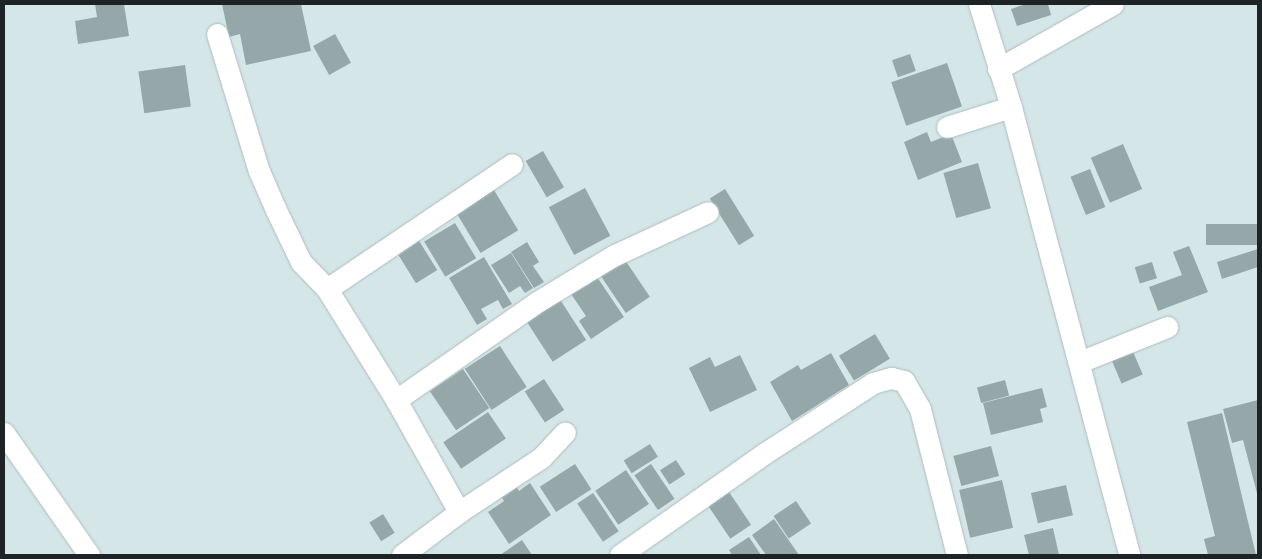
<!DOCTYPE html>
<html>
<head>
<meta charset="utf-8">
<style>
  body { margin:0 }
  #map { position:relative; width:1262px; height:559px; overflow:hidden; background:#d5e6e8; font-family:"Alegreya Sans",sans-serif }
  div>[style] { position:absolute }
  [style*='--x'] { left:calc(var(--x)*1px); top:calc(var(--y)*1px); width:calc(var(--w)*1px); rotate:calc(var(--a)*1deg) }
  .building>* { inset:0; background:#96a7a9; transform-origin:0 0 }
  .roads { filter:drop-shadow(0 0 1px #acbdbf) drop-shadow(0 0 1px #acbdbf) }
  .minor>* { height:21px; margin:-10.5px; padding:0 10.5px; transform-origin:10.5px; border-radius:10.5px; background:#fff }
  span { translate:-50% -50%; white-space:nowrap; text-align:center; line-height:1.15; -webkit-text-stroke:4.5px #fff; paint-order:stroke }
  .frame { position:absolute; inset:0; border:5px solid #1e2425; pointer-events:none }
</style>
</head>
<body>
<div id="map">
  <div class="building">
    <div style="clip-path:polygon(95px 4px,124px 4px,129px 36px,78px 44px,75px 21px,97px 17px)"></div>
    <div style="clip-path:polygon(222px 4px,301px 4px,311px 51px,246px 65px,240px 34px,229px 37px)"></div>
    <div style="clip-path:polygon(1026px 4px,1048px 4px,1051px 15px,1017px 26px,1011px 9px)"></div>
    <div style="left:335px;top:34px;width:33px;height:25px;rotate:61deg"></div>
    <div style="left:910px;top:54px;width:18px;height:19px;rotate:71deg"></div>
    <div style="left:947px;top:63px;width:46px;height:59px;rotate:71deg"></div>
    <div style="left:185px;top:65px;width:42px;height:47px;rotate:82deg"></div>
    <div style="clip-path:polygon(927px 132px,931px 142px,951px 134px,962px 162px,918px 180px,904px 142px)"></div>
    <div style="left:1123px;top:144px;width:49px;height:35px;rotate:67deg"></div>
    <div style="left:543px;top:151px;width:42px;height:20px;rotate:60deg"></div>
    <div style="left:978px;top:163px;width:47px;height:36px;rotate:74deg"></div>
    <div style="left:1090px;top:169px;width:41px;height:21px;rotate:68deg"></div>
    <div style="left:585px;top:188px;width:54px;height:41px;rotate:62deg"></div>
    <div style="left:725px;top:189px;width:55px;height:18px;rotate:58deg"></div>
    <div style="left:494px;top:190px;width:47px;height:44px;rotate:59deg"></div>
    <div style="left:455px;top:223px;width:41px;height:36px;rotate:59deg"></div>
    <div style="left:1258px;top:224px;width:21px;height:52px;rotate:90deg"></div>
    <div style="left:416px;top:236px;width:40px;height:25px;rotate:58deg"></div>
    <div style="clip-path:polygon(527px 242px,539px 262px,533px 266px,544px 282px,534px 288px,511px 252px)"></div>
    <div style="clip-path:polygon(1189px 246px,1208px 292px,1158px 311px,1149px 287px,1182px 275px,1173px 252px)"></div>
    <div style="clip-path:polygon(1258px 249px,1258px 267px,1222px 279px,1217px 262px)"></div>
    <div style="clip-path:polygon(511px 253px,533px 288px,525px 293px,520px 286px,509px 293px,491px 265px)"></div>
    <div style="clip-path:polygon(484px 257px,512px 304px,503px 309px,498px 300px,481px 309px,487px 319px,477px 325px,449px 278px)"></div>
    <div style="left:623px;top:257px;width:48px;height:29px;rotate:56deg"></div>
    <div style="left:1152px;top:262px;width:17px;height:18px;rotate:73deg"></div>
    <div style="clip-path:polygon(595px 274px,624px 317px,591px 339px,579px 321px,586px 316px,569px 291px)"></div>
    <div style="left:559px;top:298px;width:50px;height:40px;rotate:57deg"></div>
    <div style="left:875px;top:334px;width:29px;height:42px;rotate:59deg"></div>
    <div style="left:500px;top:346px;width:49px;height:42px;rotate:57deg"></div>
    <div style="left:1131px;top:347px;width:30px;height:23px;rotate:67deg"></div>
    <div style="clip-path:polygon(831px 353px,849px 385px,792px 421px,770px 382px,798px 365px,801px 370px)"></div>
    <div style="clip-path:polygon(740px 355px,757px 390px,710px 412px,689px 368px,710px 357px,715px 367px)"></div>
    <div style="left:463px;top:369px;width:47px;height:40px;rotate:56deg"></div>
    <div style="left:544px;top:379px;width:37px;height:23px;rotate:57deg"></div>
    <div style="left:1005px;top:380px;width:16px;height:29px;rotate:75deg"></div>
    <div style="clip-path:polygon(1042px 388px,1047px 407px,1040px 409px,1043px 422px,991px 435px,983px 403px)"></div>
    <div style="clip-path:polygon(1258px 400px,1258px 497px,1243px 440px,1232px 443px,1223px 409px)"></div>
    <div style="left:488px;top:412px;width:32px;height:54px;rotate:56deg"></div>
    <div style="clip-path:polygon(1222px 413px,1256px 555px,1208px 555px,1204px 539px,1215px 536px,1187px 422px)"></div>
    <div style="left:650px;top:444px;width:15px;height:31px;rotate:58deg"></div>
    <div style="left:991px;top:446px;width:31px;height:39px;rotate:75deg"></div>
    <div style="left:676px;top:460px;width:17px;height:19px;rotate:57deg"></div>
    <div style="left:575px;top:464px;width:30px;height:42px;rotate:57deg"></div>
    <div style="left:651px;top:464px;width:42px;height:20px;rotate:56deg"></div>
    <div style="left:626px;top:470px;width:41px;height:37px;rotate:56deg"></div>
    <div style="left:1002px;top:480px;width:49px;height:44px;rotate:77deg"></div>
    <div style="clip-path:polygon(530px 483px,551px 515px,509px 544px,488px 512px,504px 501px,501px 496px,516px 486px,519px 491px)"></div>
    <div style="left:1066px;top:485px;width:31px;height:36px;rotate:77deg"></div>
    <div style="left:727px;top:489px;width:43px;height:25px;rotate:56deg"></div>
    <div style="left:593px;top:493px;width:46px;height:19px;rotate:56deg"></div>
    <div style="left:796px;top:501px;width:27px;height:27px;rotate:56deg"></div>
    <div style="left:383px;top:514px;width:22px;height:16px;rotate:58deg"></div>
    <div style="clip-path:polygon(774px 519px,799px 555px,766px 555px,752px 535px)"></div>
    <div style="clip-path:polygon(1053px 528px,1059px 555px,1029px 555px,1024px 535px)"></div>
    <div style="clip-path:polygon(749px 537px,761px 555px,732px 555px,729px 550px)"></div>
    <div style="clip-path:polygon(522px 540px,532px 555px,500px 555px)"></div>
  </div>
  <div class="roads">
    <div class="minor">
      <div style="--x:979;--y:4;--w:108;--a:72.7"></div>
      <div style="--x:1011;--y:107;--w:463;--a:75.2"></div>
      <div style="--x:217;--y:34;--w:143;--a:73"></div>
      <div style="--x:259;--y:171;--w:43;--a:66.4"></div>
      <div style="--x:276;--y:210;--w:58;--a:64.3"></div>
      <div style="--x:301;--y:262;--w:37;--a:46"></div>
      <div style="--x:327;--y:289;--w:131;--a:58.1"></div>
      <div style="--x:396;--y:400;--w:129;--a:60.6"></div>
      <div style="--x:998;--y:69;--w:132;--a:-29.5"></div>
      <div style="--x:947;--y:127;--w:67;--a:-17.4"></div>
      <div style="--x:327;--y:289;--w:223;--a:-34"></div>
      <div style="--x:1079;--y:362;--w:95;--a:-21.7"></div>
      <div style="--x:396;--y:400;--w:172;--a:-34.8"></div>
      <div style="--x:537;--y:302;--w:54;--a:-31.3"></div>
      <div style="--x:583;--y:274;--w:37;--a:-31"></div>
      <div style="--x:615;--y:255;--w:102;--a:-24.8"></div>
      <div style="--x:4;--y:433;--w:149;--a:55.1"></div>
      <div style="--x:402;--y:555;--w:71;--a:-37"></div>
      <div style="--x:459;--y:512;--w:98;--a:-33.4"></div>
      <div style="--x:541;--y:458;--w:35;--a:-47"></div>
      <div style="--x:620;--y:555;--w:177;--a:-35.1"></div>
      <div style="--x:765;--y:453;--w:129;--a:-32.9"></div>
      <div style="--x:873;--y:383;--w:19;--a:-16"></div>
      <div style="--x:891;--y:378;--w:13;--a:13"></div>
      <div style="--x:904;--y:381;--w:32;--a:60"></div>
      <div style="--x:920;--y:409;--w:151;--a:75.8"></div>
    </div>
  </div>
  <div class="frame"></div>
</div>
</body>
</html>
